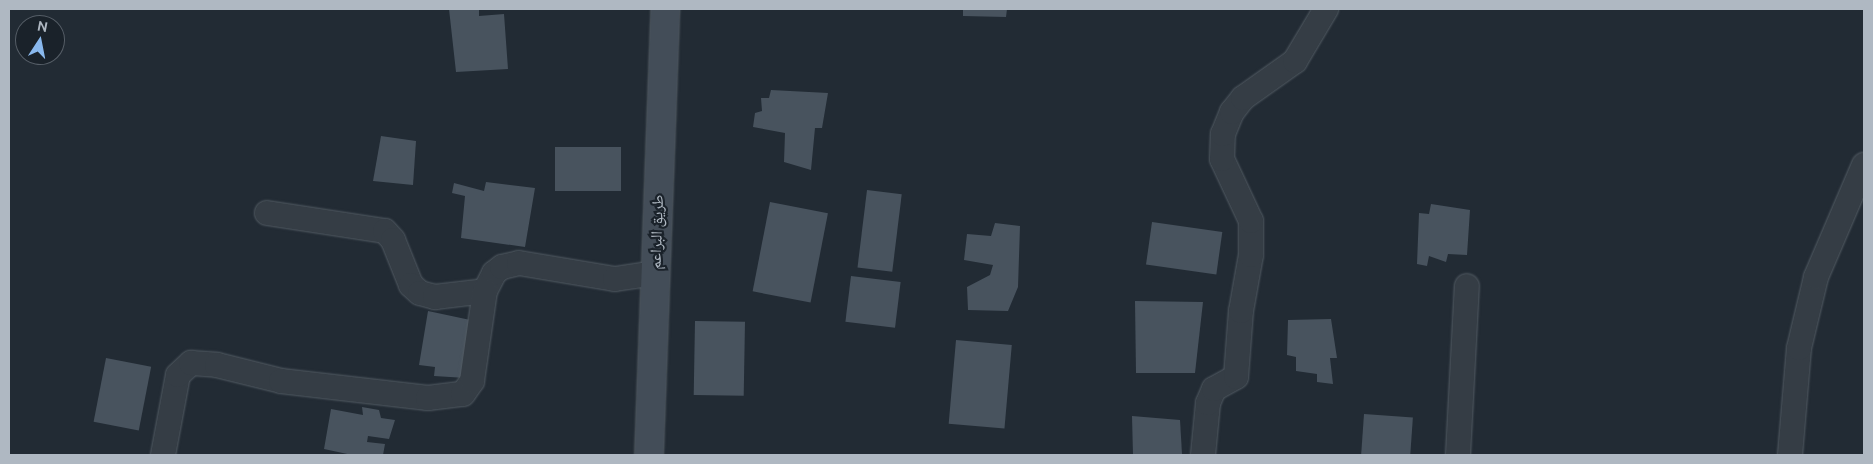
<!DOCTYPE html>
<html>
<head>
<meta charset="utf-8">
<style>
  body { margin:0 }
  #map { position:relative; width:1873px; height:464px; overflow:hidden; background:#222b34; font-family:Ubuntu,"Noto Naskh Arabic",sans-serif }
  div>[style] { position:absolute }
  [style*='--x'] { left:calc(var(--x)*1px); top:calc(var(--y)*1px); width:calc(var(--w)*1px); rotate:calc(var(--a)*1deg) }
  .building>* { inset:0; background:#48535e; transform-origin:0 0 }
  .roads { filter:drop-shadow(0 0 1px #525b63) drop-shadow(0 0 1px #525b63) }
  .street>* { height:24px; margin:-12px; padding:0 12px; transform-origin:12px; border-radius:12px; background:#353d45 }
  .secondary>* { height:28px; margin:-14px; padding:0 14px; transform-origin:14px; border-radius:14px; background:#434d58 }
  span { translate:-50% -50%; white-space:nowrap; text-align:center; line-height:1.15; -webkit-text-stroke:4.5px #1a222a; paint-order:stroke }
  .street-label { font-size:16px; color:#afb8c2 }
  .frame { position:absolute; inset:0; border:10px solid #afb8c2; pointer-events:none }
  .north { position:absolute; left:15px; top:15px; width:50px; height:50px; box-sizing:border-box; background:#1a222a; border:1px solid #565e67; border-radius:50%; rotate:11deg; font-size:14px; font-weight:700; line-height:20px; text-align:center; color:#afb8c2 }
  .north::after { content:''; display:block; margin:auto; width:18px; height:22px; background:#89b8ed; clip-path:polygon(50% 0,100% 100%,50% 72%,0 100%) }
</style>
</head>
<body>
<div id="map">
  <div class="building">
    <div style="clip-path:polygon(449px 9px,479px 9px,479px 16px,504px 14px,508px 69px,456px 72px)"></div>
    <div style="clip-path:polygon(963px 9px,1007px 9px,1006px 17px,963px 16px)"></div>
    <div style="clip-path:polygon(771px 90px,828px 93px,822px 128px,815px 128px,811px 170px,784px 162px,785px 133px,753px 127px,755px 113px,762px 111px,761px 98px,769px 98px)"></div>
    <div style="clip-path:polygon(381px 136px,416px 141px,413px 185px,373px 181px)"></div>
    <div style="left:555px;top:147px;width:66px;height:44px"></div>
    <div style="clip-path:polygon(486px 182px,535px 188px,525px 247px,461px 238px,465px 196px,452px 193px,454px 183px,484px 191px)"></div>
    <div style="left:867px;top:190px;width:35px;height:78px;rotate:7deg"></div>
    <div style="left:770px;top:202px;width:59px;height:91px;rotate:11deg"></div>
    <div style="clip-path:polygon(1431px 204px,1470px 210px,1467px 255px,1448px 254px,1446px 262px,1429px 256px,1427px 266px,1417px 264px,1419px 213px,1429px 214px)"></div>
    <div style="left:1152px;top:222px;width:71px;height:43px;rotate:8deg"></div>
    <div style="clip-path:polygon(995px 223px,1020px 226px,1018px 287px,1008px 311px,968px 310px,967px 287px,990px 275px,993px 265px,964px 260px,967px 234px,991px 236px)"></div>
    <div style="left:851px;top:276px;width:50px;height:46px;rotate:7deg"></div>
    <div style="clip-path:polygon(1135px 301px,1203px 302px,1195px 373px,1136px 373px)"></div>
    <div style="clip-path:polygon(428px 311px,475px 321px,466px 378px,434px 376px,435px 367px,419px 365px)"></div>
    <div style="clip-path:polygon(1331px 319px,1337px 358px,1330px 358px,1333px 384px,1317px 382px,1317px 374px,1296px 371px,1296px 357px,1287px 355px,1288px 320px)"></div>
    <div style="left:695px;top:321px;width:50px;height:74px;rotate:1deg"></div>
    <div style="left:956px;top:340px;width:56px;height:84px;rotate:5deg"></div>
    <div style="left:106px;top:358px;width:46px;height:65px;rotate:11deg"></div>
    <div style="clip-path:polygon(362px 407px,379px 410px,381px 418px,395px 420px,389px 439px,368px 436px,367px 442px,385px 444px,383px 455px,352px 455px,324px 449px,331px 409px,363px 415px)"></div>
    <div style="left:1364px;top:414px;width:49px;height:41px;rotate:4deg"></div>
    <div style="clip-path:polygon(1132px 416px,1180px 420px,1182px 454px,1133px 455px)"></div>
  </div>
  <div class="roads">
    <div class="street">
      <div style="--x:267;--y:213;--w:119;--a:8.7"></div>
      <div style="--x:385;--y:231;--w:12;--a:48"></div>
      <div style="--x:393;--y:240;--w:48;--a:68.2"></div>
      <div style="--x:411;--y:285;--w:12;--a:42"></div>
      <div style="--x:420;--y:293;--w:16;--a:15"></div>
      <div style="--x:435;--y:297;--w:50;--a:-6.8"></div>
      <div style="--x:485;--y:291;--w:20;--a:-63"></div>
      <div style="--x:494;--y:273;--w:10;--a:-37"></div>
      <div style="--x:502;--y:267;--w:17;--a:-13"></div>
      <div style="--x:519;--y:263;--w:97;--a:9.5"></div>
      <div style="--x:615;--y:279;--w:40;--a:-8.5"></div>
      <div style="--x:163;--y:455;--w:81;--a:-79.4"></div>
      <div style="--x:178;--y:375;--w:18;--a:-43"></div>
      <div style="--x:191;--y:363;--w:26;--a:4"></div>
      <div style="--x:217;--y:365;--w:66;--a:14"></div>
      <div style="--x:281;--y:381;--w:148;--a:6.6"></div>
      <div style="--x:428;--y:398;--w:35;--a:-7"></div>
      <div style="--x:463;--y:394;--w:16;--a:-55"></div>
      <div style="--x:472;--y:381;--w:91;--a:-81.8"></div>
      <div style="--x:1203;--y:455;--w:52;--a:-84.5"></div>
      <div style="--x:1208;--y:403;--w:15;--a:-67"></div>
      <div style="--x:1214;--y:389;--w:25;--a:-29"></div>
      <div style="--x:1236;--y:377;--w:66;--a:-85.7"></div>
      <div style="--x:1241;--y:311;--w:57;--a:-79.9"></div>
      <div style="--x:1251;--y:255;--w:34;--a:-90"></div>
      <div style="--x:1251;--y:221;--w:68;--a:-115.1"></div>
      <div style="--x:1222;--y:159;--w:25;--a:-88"></div>
      <div style="--x:1223;--y:134;--w:24;--a:-68"></div>
      <div style="--x:1232;--y:112;--w:18;--a:-52"></div>
      <div style="--x:1243;--y:98;--w:64;--a:-35.4"></div>
      <div style="--x:1295;--y:61;--w:61;--a:-59.2"></div>
      <div style="--x:1458;--y:455;--w:169;--a:-87"></div>
      <div style="--x:1790;--y:455;--w:107;--a:-85.2"></div>
      <div style="--x:1799;--y:348;--w:73;--a:-76.5"></div>
      <div style="--x:1816;--y:277;--w:122;--a:-66.8"></div>
    </div>
    <div class="secondary">
      <div style="--x:649;--y:455;--w:446;--a:-87.9"></div>
    </div>
  </div>
  <div class="street-label">
    <span style="left:656px;top:232px;rotate:-88deg">طريق البراعم</span>
  </div>
  <div class="frame"></div>
  <div class="north">N</div>
</div>
</body>
</html>
